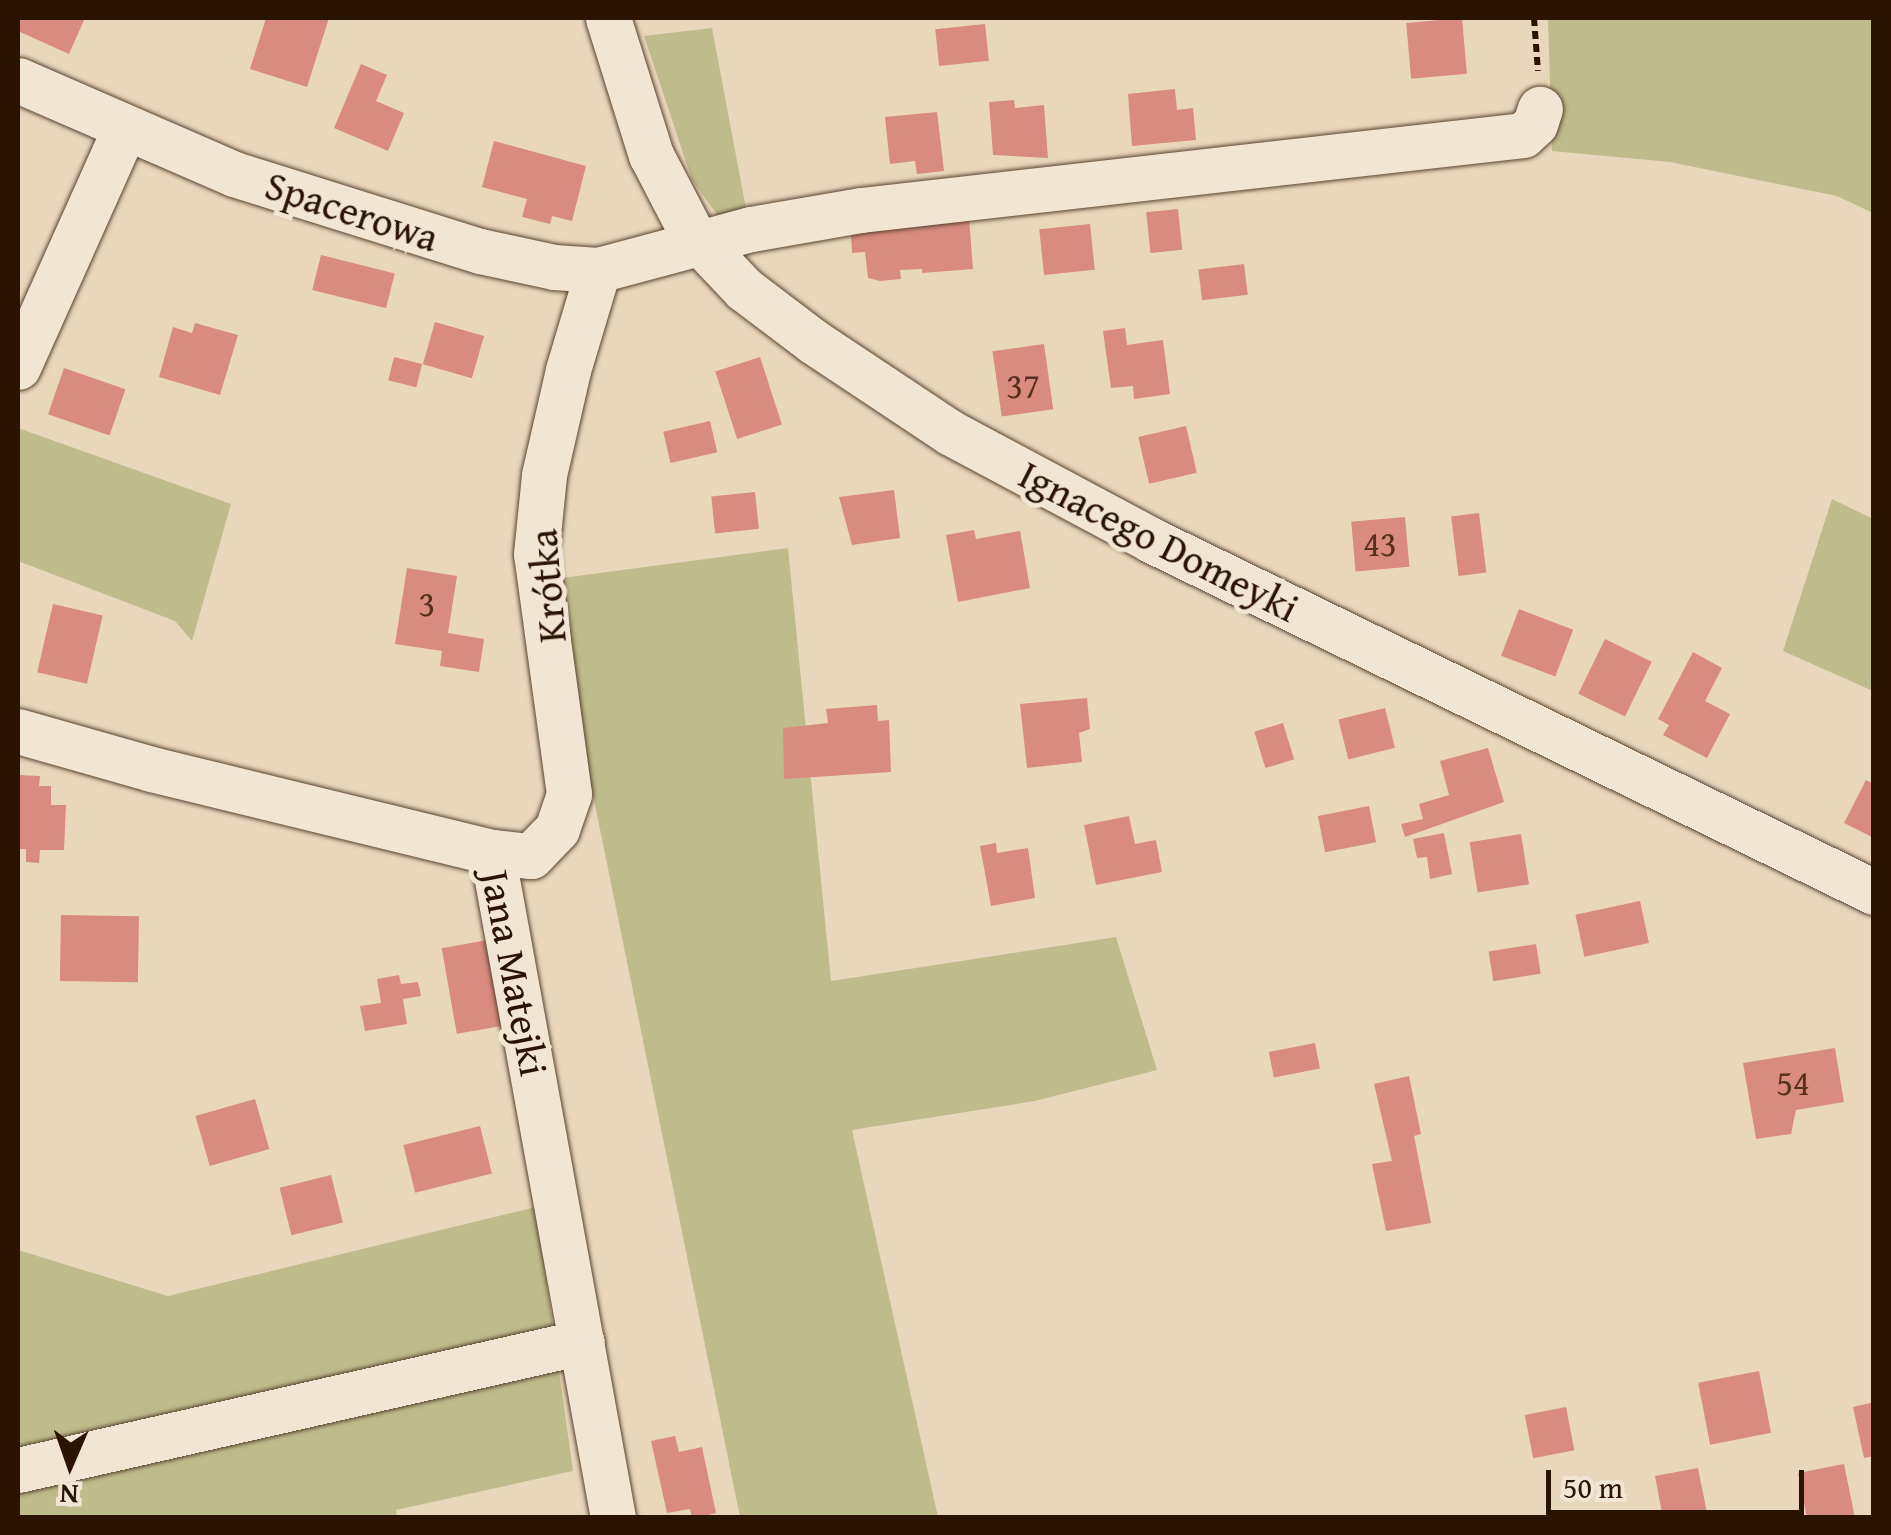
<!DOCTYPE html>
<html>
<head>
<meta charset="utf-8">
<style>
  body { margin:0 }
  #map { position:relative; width:1891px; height:1535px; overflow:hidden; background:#e9d7bc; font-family:"Gentium Book Plus",serif }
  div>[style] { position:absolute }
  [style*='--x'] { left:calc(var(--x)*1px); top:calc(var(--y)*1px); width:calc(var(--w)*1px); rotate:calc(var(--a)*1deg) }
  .green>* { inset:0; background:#bebc8b }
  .building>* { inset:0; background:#d98b7f; transform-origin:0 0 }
  .path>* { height:6px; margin-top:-3px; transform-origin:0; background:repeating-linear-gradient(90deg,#2a1300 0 8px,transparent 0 13px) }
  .roads { filter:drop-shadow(0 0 2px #5a442f) drop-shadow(0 0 2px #5a442f) }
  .minor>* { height:45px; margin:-22.5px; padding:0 22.5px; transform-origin:22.5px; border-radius:22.5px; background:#f1e5d3 }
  span { translate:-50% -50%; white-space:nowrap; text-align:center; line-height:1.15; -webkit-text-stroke:10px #f1e5d3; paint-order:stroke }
  .number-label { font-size:35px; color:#563120 }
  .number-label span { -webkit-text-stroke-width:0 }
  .street-label { font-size:40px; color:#2a1300 }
  .frame { position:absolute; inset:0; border:20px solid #2a1300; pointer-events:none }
  .north { position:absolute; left:20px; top:1415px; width:100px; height:100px; -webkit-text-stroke:8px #f1e5d3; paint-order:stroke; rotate:182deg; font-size:28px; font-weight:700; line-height:40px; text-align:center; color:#2a1300 }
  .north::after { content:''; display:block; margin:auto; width:35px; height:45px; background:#2a1300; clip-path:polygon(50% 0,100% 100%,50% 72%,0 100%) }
  .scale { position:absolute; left:1546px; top:1470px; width:258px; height:45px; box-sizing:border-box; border:5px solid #2a1300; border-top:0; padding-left:12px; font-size:30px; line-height:35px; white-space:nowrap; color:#2a1300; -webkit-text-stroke:8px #f1e5d3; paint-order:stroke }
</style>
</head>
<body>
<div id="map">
  <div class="green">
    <div style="clip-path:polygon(1548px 18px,1873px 18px,1873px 213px,1837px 196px,1670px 162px,1552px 151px)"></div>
    <div style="clip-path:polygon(712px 28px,747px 214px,721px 220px,692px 180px,644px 36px)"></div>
    <div style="clip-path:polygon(18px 428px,231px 504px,192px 641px,175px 621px,18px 561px)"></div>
    <div style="clip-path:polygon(1832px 499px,1873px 519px,1873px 691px,1783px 651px)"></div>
    <div style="clip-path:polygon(788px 548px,831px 981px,1116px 937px,1157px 1070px,1035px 1101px,852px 1130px,938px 1517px,740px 1517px,570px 682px,562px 578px)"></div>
    <div style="clip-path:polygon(536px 1207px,573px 1471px,396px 1510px,397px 1517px,18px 1518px,18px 1250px,168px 1296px)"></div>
  </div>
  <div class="building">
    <div style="clip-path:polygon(21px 18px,85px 18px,69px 54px,18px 31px)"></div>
    <div style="clip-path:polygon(266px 18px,329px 18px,307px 87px,250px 69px)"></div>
    <div style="left:1462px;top:18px;width:56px;height:56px;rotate:85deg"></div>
    <div style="left:985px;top:24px;width:37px;height:50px;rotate:84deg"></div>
    <div style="clip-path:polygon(361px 64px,387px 75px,376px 101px,404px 113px,388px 151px,334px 128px)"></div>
    <div style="clip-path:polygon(1175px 89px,1177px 110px,1193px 108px,1196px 140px,1132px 146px,1128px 94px)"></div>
    <div style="clip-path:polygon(1014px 100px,1015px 108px,1044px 105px,1048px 158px,993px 155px,989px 102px)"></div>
    <div style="clip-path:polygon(937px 112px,944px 171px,917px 174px,915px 161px,890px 164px,885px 117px)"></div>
    <div style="clip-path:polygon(494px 141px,586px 166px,572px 221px,552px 216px,550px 224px,522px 217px,527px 199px,482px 187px)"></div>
    <div style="left:1178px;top:209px;width:41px;height:32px;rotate:84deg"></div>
    <div style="clip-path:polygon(969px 218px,973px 269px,922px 273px,922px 269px,900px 270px,901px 279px,880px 281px,868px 278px,865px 252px,852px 253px,851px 233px)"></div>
    <div style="left:1090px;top:224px;width:46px;height:51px;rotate:84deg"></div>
    <div style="left:321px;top:255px;width:76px;height:36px;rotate:14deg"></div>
    <div style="left:1244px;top:264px;width:31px;height:46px;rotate:83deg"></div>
    <div style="left:435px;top:322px;width:51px;height:44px;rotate:16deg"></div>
    <div style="clip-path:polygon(195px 323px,238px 335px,220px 395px,159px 377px,173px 327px,192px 333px)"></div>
    <div style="clip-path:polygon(1125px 328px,1127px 345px,1163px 340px,1170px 394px,1134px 399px,1133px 386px,1111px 388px,1103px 331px)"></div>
    <div style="left:1044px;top:344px;width:66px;height:52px;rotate:82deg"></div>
    <div style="left:394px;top:357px;width:29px;height:24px;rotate:14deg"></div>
    <div style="left:760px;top:357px;width:71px;height:47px;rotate:72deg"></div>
    <div style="left:64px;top:368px;width:65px;height:49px;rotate:19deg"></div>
    <div style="left:710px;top:421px;width:32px;height:48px;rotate:77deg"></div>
    <div style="left:1186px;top:426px;width:48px;height:49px;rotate:77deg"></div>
    <div style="clip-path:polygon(894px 490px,900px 538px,852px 545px,839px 497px)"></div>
    <div style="left:755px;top:492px;width:37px;height:44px;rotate:84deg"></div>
    <div style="left:1479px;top:513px;width:60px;height:28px;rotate:83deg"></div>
    <div style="left:1405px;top:517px;width:50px;height:54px;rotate:85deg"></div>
    <div style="clip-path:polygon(974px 530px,976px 539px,1020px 531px,1030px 588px,958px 602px,946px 535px)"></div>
    <div style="clip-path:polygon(407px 568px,457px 576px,448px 633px,484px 639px,479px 672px,440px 666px,442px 651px,395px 644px)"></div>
    <div style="left:53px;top:604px;width:51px;height:70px;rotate:13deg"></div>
    <div style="left:1519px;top:609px;width:58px;height:50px;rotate:21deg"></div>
    <div style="left:1605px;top:639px;width:52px;height:61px;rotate:26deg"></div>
    <div style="clip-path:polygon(1693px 652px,1722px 668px,1705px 701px,1730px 714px,1707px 758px,1663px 735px,1669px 725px,1658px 719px)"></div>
    <div style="clip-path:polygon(1087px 698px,1090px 729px,1079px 733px,1082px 762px,1027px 768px,1020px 704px)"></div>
    <div style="clip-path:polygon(877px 705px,878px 721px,889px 720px,891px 772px,784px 779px,783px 728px,828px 723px,826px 709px)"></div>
    <div style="left:1385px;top:708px;width:41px;height:48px;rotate:76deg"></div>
    <div style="left:1283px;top:723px;width:38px;height:30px;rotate:73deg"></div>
    <div style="clip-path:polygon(1488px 748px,1504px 802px,1405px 837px,1401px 824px,1423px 819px,1419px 804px,1449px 795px,1440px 761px)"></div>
    <div style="clip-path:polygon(19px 775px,40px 776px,39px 786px,51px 786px,51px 805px,66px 805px,64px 850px,40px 850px,39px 863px,26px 862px,26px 849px,18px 849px)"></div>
    <div style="clip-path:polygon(1866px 780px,1874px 784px,1874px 838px,1844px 823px)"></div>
    <div style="left:1369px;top:806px;width:37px;height:52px;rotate:79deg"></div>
    <div style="clip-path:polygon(1129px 816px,1135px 844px,1156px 840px,1162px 872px,1096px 885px,1084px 825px)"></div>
    <div style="clip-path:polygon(1444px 833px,1452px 874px,1430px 879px,1427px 857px,1417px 858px,1413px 839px)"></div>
    <div style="left:1521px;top:834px;width:51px;height:52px;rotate:81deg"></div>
    <div style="clip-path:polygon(996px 843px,997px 853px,1028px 848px,1035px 898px,991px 906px,980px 846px)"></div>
    <div style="left:1640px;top:901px;width:43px;height:66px;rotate:78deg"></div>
    <div style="left:61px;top:915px;width:78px;height:66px;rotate:1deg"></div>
    <div style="left:488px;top:940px;width:87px;height:47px;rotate:80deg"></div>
    <div style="left:1536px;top:944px;width:30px;height:48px;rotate:81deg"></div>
    <div style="clip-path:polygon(399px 975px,401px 984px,418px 982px,421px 996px,403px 999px,407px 1024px,365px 1031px,360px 1006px,381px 1003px,377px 979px)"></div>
    <div style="left:1315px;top:1043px;width:26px;height:47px;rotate:79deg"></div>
    <div style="clip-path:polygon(1835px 1048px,1844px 1102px,1796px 1110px,1791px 1134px,1756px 1139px,1743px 1063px)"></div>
    <div style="clip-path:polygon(1409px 1076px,1421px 1134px,1414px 1136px,1431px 1223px,1386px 1231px,1372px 1164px,1392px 1161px,1374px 1084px)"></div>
    <div style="left:255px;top:1099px;width:52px;height:62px;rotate:74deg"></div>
    <div style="left:480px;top:1126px;width:49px;height:79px;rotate:76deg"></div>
    <div style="left:331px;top:1175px;width:49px;height:53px;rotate:76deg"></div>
    <div style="left:1759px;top:1371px;width:63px;height:62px;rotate:79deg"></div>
    <div style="clip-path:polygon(1874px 1402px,1874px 1456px,1864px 1458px,1853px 1407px)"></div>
    <div style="left:1566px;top:1407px;width:44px;height:42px;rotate:79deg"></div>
    <div style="clip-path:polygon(675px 1436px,679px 1452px,702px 1447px,716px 1513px,697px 1518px,692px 1518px,690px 1509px,667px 1513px,651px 1441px)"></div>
    <div style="clip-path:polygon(1844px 1464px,1855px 1518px,1807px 1518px,1798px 1473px)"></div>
    <div style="clip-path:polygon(1698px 1468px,1708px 1518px,1663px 1518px,1655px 1476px)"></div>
  </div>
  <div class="path">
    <div style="--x:1534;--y:18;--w:53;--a:85.7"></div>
  </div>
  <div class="roads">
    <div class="minor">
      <div style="--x:608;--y:18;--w:144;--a:72.6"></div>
      <div style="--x:651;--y:155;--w:89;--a:62.6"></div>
      <div style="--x:692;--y:234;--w:76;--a:46.6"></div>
      <div style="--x:744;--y:289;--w:88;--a:37.1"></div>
      <div style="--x:814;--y:342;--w:164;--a:33.6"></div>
      <div style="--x:951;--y:433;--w:227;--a:28.1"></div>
      <div style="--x:1151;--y:540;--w:804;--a:25.96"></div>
      <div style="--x:18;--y:80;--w:236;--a:23.5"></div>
      <div style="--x:234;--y:174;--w:258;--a:17.4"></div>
      <div style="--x:480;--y:251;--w:76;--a:12.2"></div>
      <div style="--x:554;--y:267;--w:44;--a:3.9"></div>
      <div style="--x:598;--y:270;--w:158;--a:-15"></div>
      <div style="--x:751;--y:229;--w:112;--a:-9.8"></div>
      <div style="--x:861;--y:210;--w:666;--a:-6.46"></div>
      <div style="--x:1523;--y:135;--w:16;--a:-43"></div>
      <div style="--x:1535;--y:124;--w:16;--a:-72"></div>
      <div style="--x:18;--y:367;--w:262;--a:-65.9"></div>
      <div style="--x:18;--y:731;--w:138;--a:15.9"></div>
      <div style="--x:151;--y:769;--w:351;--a:13.7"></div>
      <div style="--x:492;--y:852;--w:677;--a:79.7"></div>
      <div style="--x:492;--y:852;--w:39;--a:6"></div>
      <div style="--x:531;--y:856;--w:37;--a:-46"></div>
      <div style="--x:557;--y:829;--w:37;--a:-71"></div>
      <div style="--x:569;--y:794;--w:242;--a:-97.8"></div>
      <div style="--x:536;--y:554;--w:79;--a:-84.2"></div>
      <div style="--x:544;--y:475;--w:108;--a:-77.1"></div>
      <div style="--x:568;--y:370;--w:104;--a:-73.3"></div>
      <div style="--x:18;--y:1470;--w:578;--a:-12.79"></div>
    </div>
  </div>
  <div class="number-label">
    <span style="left:1023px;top:386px">37</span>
    <span style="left:1380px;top:544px">43</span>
    <span style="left:427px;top:604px">3</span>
    <span style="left:1793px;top:1083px">54</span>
  </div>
  <div class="street-label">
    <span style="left:352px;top:211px;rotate:18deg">Spacerowa</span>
    <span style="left:1159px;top:541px;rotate:27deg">Ignacego Domeyki</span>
    <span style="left:547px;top:586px;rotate:-95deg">Krótka</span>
    <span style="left:515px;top:973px;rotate:79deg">Jana Matejki</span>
  </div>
  <div class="frame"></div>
  <div class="north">N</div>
  <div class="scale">50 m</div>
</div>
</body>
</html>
